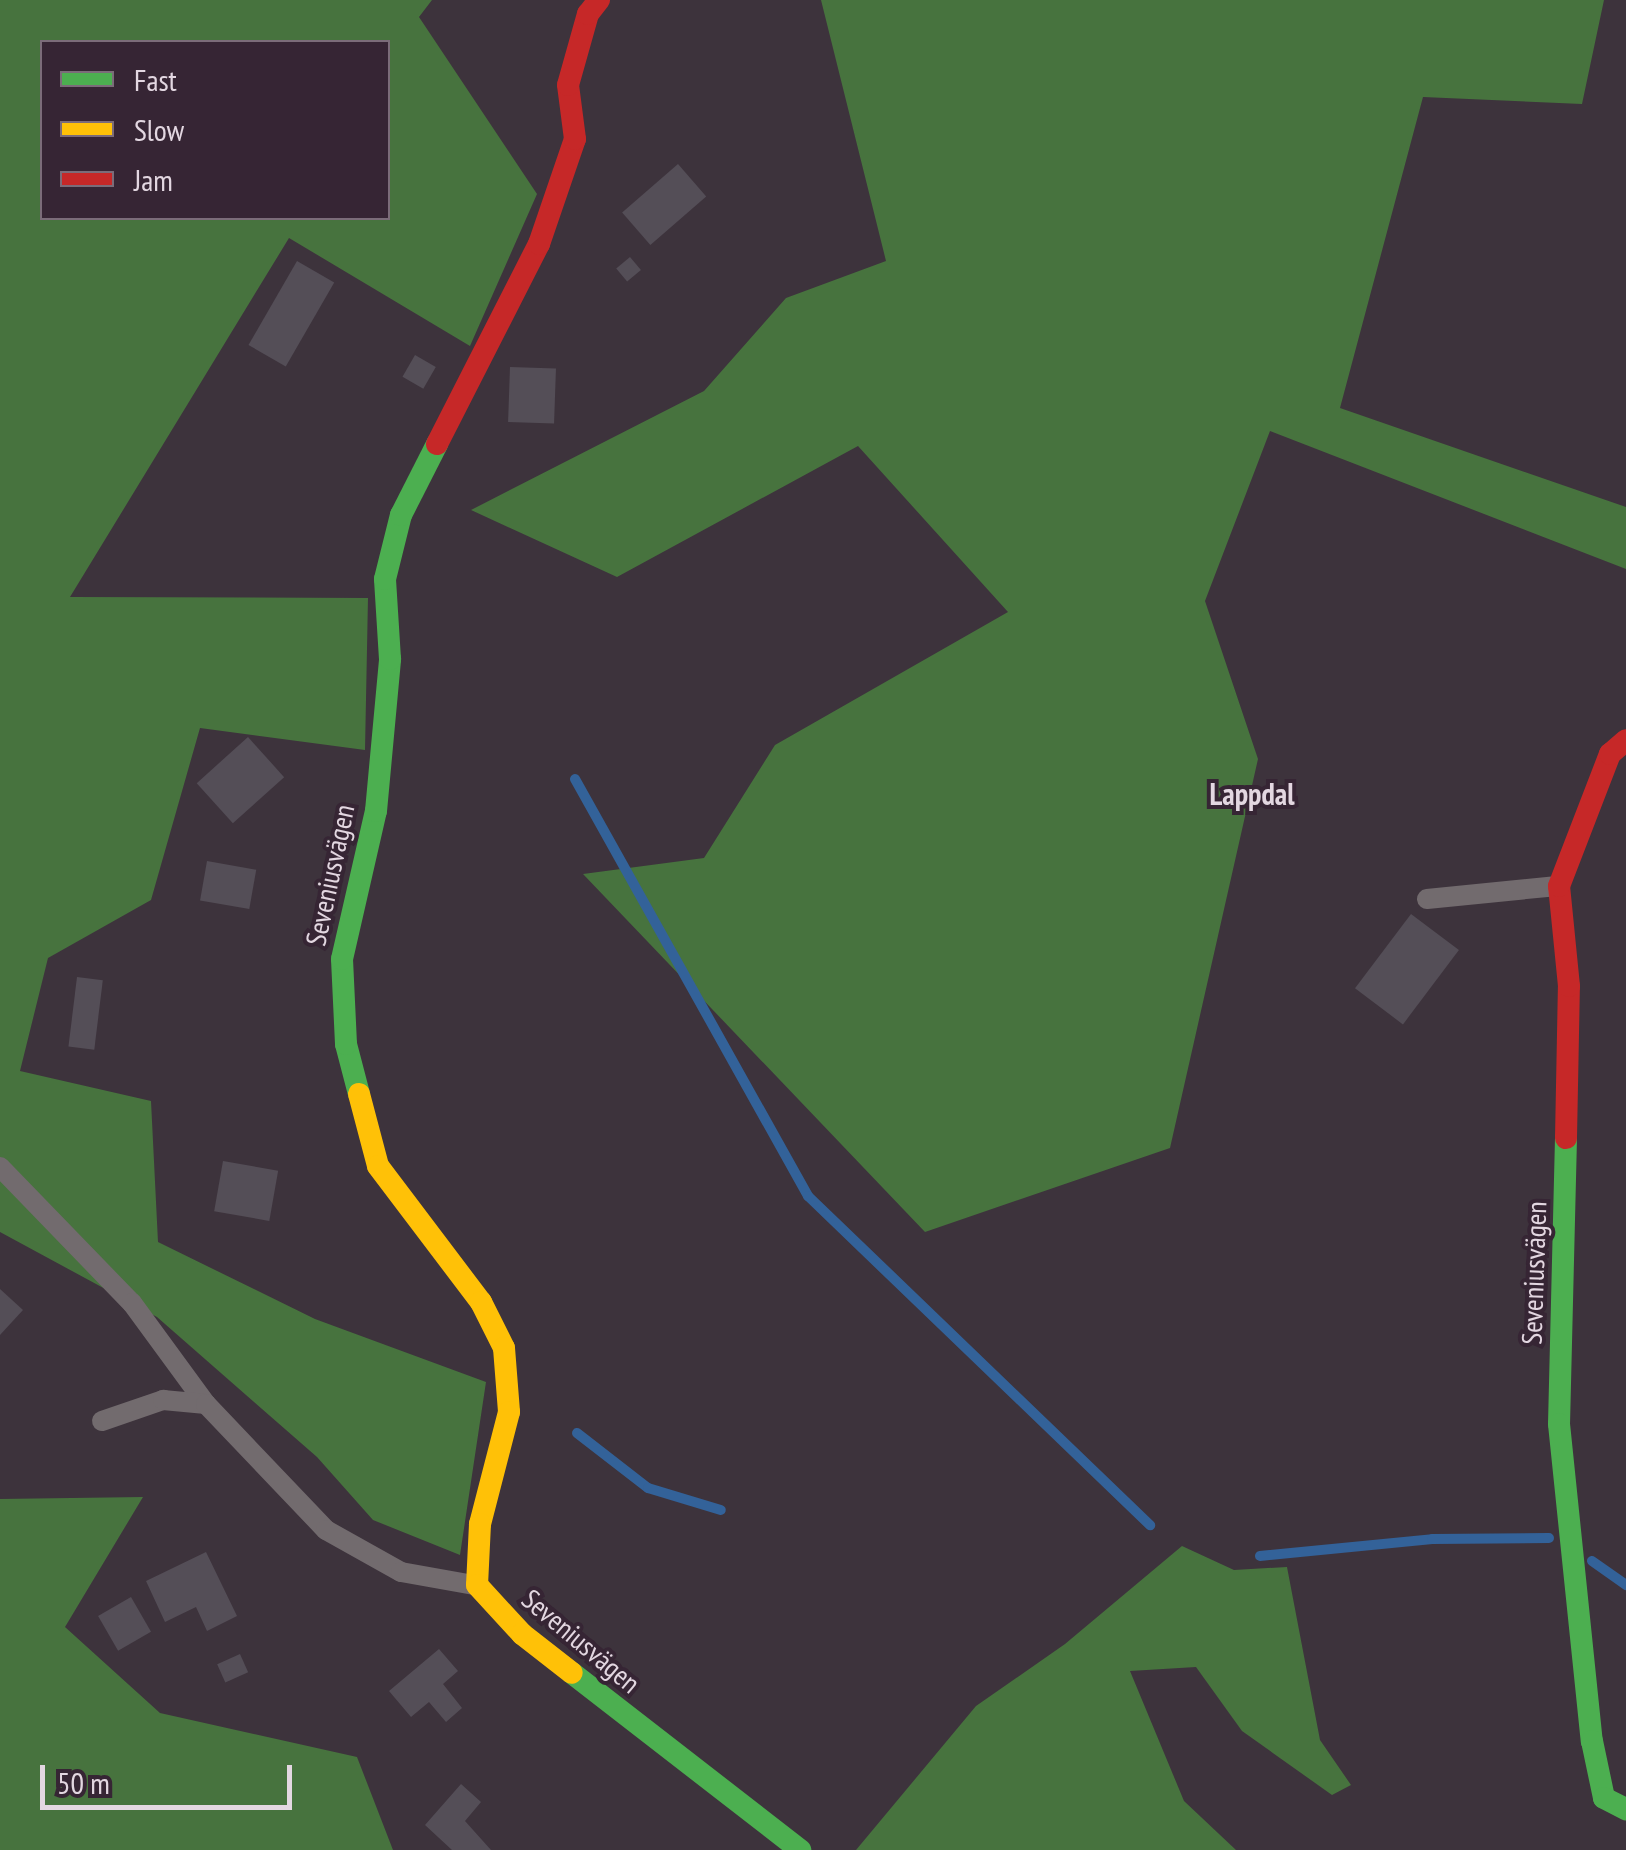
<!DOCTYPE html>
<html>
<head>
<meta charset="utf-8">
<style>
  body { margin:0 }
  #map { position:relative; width:1626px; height:1850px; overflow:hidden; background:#3d333c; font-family:"PT Sans Narrow",sans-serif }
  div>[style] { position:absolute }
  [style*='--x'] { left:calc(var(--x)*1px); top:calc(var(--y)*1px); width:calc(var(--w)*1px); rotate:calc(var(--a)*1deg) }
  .forest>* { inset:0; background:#47733e }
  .stream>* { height:10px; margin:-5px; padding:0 5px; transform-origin:5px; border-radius:5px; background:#336299 }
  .building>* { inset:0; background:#544e57; transform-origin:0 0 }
  .lane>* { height:20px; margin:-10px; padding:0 10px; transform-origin:10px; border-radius:10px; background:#726b6e }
  .fast>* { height:22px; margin:-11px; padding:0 11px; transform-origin:11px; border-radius:11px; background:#4caf50 }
  .slow>* { height:22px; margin:-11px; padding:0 11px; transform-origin:11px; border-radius:11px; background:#ffc107 }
  .jam>* { height:22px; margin:-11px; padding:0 11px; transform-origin:11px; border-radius:11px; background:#c62828 }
  span { translate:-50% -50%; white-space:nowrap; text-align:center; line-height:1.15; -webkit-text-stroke:8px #362534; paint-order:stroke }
  .street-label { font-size:28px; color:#e3d7e1 }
  .neighbourhood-label { font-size:30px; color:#e3d7e1; font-weight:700 }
  .legend { position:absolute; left:40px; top:40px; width:350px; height:180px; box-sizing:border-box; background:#362534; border:2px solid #7b6c79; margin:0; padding:12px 18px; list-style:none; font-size:30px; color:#e3d7e1 }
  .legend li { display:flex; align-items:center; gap:20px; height:50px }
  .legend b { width:50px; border:2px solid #7b6c79 }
  .scale { position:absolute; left:40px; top:1765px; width:252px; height:45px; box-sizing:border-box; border:5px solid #e3d7e1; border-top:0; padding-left:12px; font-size:30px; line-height:35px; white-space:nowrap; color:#e3d7e1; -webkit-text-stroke:8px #362534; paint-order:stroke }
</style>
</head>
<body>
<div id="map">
  <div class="forest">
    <div style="clip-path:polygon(evenodd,0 0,432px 0,419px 17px,537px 194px,470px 346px,289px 238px,70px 597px,368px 598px,365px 750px,200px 728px,151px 900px,48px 958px,20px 1071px,151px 1101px,158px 1242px,315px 1319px,486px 1382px,460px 1555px,373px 1520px,317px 1457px,157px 1317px,0 1232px,0 0,42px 42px,388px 42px,388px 218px,42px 218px,42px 42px)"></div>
    <div style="clip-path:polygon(821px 0,1604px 0,1582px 104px,1423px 97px,1340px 408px,1626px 507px,1626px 569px,1270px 431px,1205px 601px,1258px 759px,1170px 1148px,925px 1232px,583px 874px,704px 858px,775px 745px,1008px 612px,858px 446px,617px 577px,471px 510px,704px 391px,786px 298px,886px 261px)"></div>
    <div style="clip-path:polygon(143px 1497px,65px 1627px,160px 1713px,357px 1757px,393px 1850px,0 1850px,0 1499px)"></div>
    <div style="clip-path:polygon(1182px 1546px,1234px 1570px,1287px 1567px,1320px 1740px,1351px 1785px,1332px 1795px,1242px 1731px,1196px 1667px,1130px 1671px,1184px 1801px,1236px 1850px,856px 1850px,976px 1706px,1065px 1644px)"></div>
  </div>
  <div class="stream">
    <div style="--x:575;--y:779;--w:478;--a:60.8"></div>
    <div style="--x:808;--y:1196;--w:475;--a:43.9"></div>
    <div style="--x:577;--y:1433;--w:90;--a:37.8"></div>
    <div style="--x:648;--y:1488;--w:76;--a:16.8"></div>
    <div style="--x:1260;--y:1556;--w:173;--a:-5.6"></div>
    <div style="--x:1432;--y:1539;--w:117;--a:-0.5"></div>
    <div style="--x:1592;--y:1561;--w:42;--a:35.2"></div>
  </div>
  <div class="building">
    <div style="left:678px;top:164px;width:43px;height:74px;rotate:49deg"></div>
    <div style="left:630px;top:257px;width:17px;height:18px;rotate:50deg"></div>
    <div style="left:297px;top:261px;width:43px;height:97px;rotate:30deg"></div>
    <div style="left:415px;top:355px;width:24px;height:25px;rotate:30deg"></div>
    <div style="left:510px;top:367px;width:46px;height:55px;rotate:2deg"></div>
    <div style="left:248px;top:737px;width:54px;height:69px;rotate:48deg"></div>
    <div style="left:207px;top:861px;width:50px;height:40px;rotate:10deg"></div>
    <div style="left:1411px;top:914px;width:60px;height:93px;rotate:37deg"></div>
    <div style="left:77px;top:977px;width:26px;height:70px;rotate:7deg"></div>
    <div style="left:223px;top:1161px;width:56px;height:51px;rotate:10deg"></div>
    <div style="clip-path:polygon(0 1289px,23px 1310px,0 1335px)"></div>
    <div style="clip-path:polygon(206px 1552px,237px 1616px,207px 1631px,196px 1607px,165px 1622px,146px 1581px)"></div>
    <div style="left:131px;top:1597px;width:40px;height:38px;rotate:60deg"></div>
    <div style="clip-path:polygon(439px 1649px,458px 1671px,443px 1684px,462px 1708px,446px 1722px,429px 1702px,411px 1717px,389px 1691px)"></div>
    <div style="left:240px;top:1654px;width:20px;height:25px;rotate:66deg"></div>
    <div style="clip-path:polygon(461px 1784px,481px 1802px,465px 1821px,491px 1850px,452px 1850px,425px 1825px)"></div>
  </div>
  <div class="lane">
    <div style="--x:1427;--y:899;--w:131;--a:-5.7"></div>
    <div style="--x:0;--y:1167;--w:190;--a:45.9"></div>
    <div style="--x:132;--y:1303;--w:125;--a:53.8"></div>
    <div style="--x:102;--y:1421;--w:65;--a:-19"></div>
    <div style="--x:163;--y:1400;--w:43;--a:5.3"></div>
    <div style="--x:206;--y:1404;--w:174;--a:46.4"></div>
    <div style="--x:326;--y:1530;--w:86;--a:29.2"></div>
    <div style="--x:401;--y:1572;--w:74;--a:10.1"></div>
  </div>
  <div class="fast">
    <div style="--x:359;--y:1094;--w:52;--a:-104.6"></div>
    <div style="--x:346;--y:1044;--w:85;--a:-92.7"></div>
    <div style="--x:342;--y:959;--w:152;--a:-77.1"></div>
    <div style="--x:376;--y:811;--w:153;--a:-84.7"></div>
    <div style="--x:390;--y:659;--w:80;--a:-93.6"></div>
    <div style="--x:385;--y:579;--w:66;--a:-76"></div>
    <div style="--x:401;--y:515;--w:80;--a:-63.1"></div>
    <div style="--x:1566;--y:1138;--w:286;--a:91.4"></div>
    <div style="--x:1559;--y:1424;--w:319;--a:84.1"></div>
    <div style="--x:1592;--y:1741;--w:58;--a:78.1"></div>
    <div style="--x:1604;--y:1798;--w:25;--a:27"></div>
    <div style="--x:572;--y:1673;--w:289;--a:37.8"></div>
  </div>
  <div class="slow">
    <div style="--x:359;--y:1094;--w:74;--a:75.2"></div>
    <div style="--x:378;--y:1166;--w:171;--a:52.9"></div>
    <div style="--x:481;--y:1302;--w:51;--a:63.4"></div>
    <div style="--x:504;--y:1348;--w:64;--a:85.5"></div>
    <div style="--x:509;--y:1412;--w:116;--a:104.5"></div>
    <div style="--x:480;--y:1524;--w:61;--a:92.8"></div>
    <div style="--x:477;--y:1585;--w:67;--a:47.4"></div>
    <div style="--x:522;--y:1634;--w:63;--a:38"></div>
  </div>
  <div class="jam">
    <div style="--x:437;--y:444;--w:225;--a:-63"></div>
    <div style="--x:539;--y:244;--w:111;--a:-71.1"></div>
    <div style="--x:575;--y:139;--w:54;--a:-97.4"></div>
    <div style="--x:568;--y:85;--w:74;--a:-74.3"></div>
    <div style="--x:588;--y:14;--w:18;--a:-52"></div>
    <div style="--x:1566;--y:1138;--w:152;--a:-88.9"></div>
    <div style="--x:1569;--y:986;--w:100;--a:-95.7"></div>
    <div style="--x:1559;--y:886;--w:142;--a:-68.9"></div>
    <div style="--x:1610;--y:754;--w:21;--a:-41"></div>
  </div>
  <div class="street-label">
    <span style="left:330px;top:875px;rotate:-78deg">Seveniusvägen</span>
    <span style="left:1534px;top:1273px;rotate:-88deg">Seveniusvägen</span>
    <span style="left:581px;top:1641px;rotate:40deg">Seveniusvägen</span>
  </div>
  <div class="neighbourhood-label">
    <span style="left:1252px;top:794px">Lappdal</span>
  </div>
  <ul class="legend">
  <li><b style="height:12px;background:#4caf50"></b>Fast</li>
  <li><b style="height:12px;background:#ffc107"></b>Slow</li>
  <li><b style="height:12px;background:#c62828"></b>Jam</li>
  </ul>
  <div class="scale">50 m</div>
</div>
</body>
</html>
